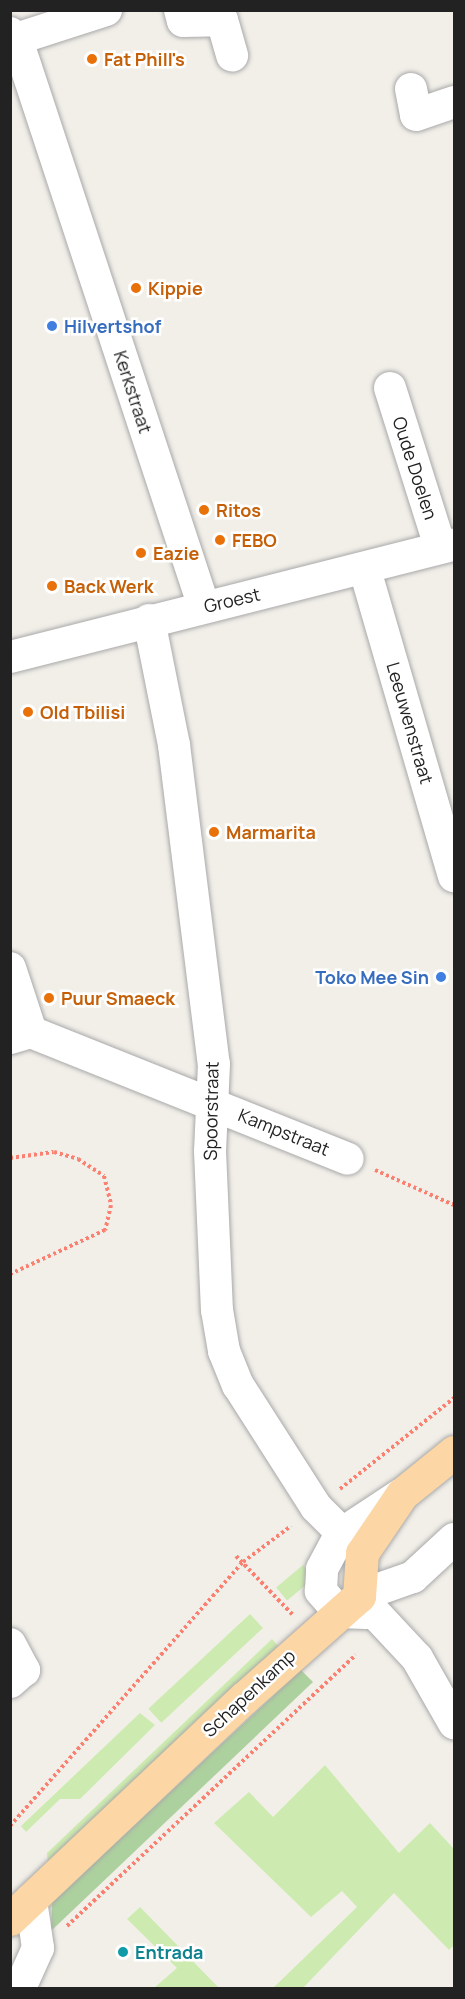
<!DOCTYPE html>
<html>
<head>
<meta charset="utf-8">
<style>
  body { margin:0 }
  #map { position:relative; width:465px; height:1999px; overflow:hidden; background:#f2efe9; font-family:Manrope,sans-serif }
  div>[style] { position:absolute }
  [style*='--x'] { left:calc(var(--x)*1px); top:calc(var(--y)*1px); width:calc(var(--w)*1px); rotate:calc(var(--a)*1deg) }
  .grass>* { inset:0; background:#cdebb0; transform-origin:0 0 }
  .forest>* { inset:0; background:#add19e }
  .path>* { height:4px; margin-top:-2px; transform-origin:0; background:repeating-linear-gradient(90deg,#fa8072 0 3px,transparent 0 6px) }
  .roads { filter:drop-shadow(0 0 2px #a9a9a9) drop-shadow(0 0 2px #a9a9a9) }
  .minor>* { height:32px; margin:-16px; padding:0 16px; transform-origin:16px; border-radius:16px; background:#fff }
  .major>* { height:33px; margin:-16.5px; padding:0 16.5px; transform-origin:16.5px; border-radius:16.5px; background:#fcd6a4 }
  .dots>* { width:16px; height:16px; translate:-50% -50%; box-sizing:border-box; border:3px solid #fff; border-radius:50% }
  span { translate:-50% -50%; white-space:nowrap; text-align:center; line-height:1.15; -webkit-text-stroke:5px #fff; paint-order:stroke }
  .food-label { font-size:18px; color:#c56008; font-weight:700 }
  .left { translate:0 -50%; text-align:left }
  .shop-label { font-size:18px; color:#366cbe; font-weight:700 }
  .right { translate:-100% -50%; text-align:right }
  .street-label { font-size:18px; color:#222 }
  .culture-label { font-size:18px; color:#0d838f; font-weight:700 }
  .frame { position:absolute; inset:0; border:12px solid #222; pointer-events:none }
</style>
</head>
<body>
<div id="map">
  <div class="grass">
    <div style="left:303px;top:1565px;width:17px;height:35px;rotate:50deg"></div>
    <div style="left:250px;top:1614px;width:19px;height:139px;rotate:47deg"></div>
    <div style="clip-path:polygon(272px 1639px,279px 1647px,48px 1863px,47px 1853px)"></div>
    <div style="clip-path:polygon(140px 1713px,155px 1725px,80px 1799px,60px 1799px,26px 1832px,21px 1826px)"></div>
    <div style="clip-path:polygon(325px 1765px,399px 1853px,430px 1823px,454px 1849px,454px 1945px,449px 1950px,394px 1893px,303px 1988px,273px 1988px,357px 1907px,342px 1891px,311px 1917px,214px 1823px,249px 1792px,273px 1817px)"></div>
    <div style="clip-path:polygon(140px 1907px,219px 1988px,154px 1988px,177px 1968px,127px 1919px)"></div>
  </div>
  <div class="forest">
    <div style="clip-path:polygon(301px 1670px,313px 1682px,51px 1931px,52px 1902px)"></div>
  </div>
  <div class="path">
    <div style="--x:10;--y:1158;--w:44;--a:-7.8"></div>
    <div style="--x:54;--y:1152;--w:25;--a:16"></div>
    <div style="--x:78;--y:1159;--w:31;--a:33"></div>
    <div style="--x:104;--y:1176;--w:30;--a:76"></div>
    <div style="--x:111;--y:1205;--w:26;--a:103"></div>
    <div style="--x:105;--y:1230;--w:105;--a:155.1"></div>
    <div style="--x:375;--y:1170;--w:86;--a:23.9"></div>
    <div style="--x:340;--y:1489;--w:146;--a:-38.6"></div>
    <div style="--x:236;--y:1556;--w:82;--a:46"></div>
    <div style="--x:10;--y:1826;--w:352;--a:-48.6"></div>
    <div style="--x:243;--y:1562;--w:60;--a:-36.9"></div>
    <div style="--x:67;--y:1926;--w:396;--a:-43.2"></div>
  </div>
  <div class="roads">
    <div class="minor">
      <div style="--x:180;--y:10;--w:11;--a:75"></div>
      <div style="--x:183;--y:21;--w:39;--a:-1"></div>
      <div style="--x:222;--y:20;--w:37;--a:74"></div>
      <div style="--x:10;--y:33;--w:10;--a:45"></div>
      <div style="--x:17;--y:40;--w:597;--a:71.75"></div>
      <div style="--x:10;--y:41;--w:101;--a:-17.9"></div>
      <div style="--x:411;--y:89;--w:26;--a:79"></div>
      <div style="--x:416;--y:115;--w:40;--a:-18.9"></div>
      <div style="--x:390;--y:388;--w:167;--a:72.5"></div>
      <div style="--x:365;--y:570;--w:319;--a:73.8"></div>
      <div style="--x:149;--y:620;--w:127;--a:78.7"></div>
      <div style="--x:174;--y:745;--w:321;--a:82.9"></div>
      <div style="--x:214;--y:1064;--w:87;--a:92.6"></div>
      <div style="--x:210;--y:1151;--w:159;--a:87.5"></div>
      <div style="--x:217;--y:1310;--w:42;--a:80.3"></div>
      <div style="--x:224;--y:1351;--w:37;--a:68"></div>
      <div style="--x:238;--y:1385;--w:145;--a:57.4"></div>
      <div style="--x:316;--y:1507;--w:65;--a:45"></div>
      <div style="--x:10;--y:657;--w:458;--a:-14.2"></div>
      <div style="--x:10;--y:968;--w:67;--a:71.8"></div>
      <div style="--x:10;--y:1038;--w:22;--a:-16"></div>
      <div style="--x:31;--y:1032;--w:341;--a:21.8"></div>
      <div style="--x:454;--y:1539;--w:56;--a:137.2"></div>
      <div style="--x:413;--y:1577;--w:57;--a:160.6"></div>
      <div style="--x:359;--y:1596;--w:85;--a:46.9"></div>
      <div style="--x:417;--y:1658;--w:75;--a:60.4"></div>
      <div style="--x:366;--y:1613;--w:27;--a:-178"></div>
      <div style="--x:339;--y:1612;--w:28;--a:-131"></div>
      <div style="--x:321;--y:1591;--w:22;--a:-87"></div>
      <div style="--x:322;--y:1569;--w:40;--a:-62"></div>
      <div style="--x:341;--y:1534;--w:73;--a:-33.3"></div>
      <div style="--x:10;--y:1644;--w:30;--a:62"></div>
      <div style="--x:24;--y:1670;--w:18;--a:139"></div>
      <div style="--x:20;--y:1988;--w:44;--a:-65.8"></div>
      <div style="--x:38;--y:1948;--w:49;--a:-98.3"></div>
    </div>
    <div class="major">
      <div style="--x:10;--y:1919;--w:322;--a:-43.4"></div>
      <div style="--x:244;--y:1698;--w:154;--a:-41.6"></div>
      <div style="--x:359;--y:1596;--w:43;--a:-86"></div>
      <div style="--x:362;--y:1553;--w:71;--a:-55.9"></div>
      <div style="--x:402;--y:1494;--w:67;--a:-38.9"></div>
    </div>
  </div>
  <div class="dots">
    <div style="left:92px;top:59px;background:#e8710a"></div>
    <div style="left:136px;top:288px;background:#e8710a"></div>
    <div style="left:52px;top:326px;background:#3f7fe0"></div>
    <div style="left:204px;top:510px;background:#e8710a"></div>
    <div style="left:220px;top:540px;background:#e8710a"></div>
    <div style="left:141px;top:553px;background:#e8710a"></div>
    <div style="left:52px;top:586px;background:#e8710a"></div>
    <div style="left:28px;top:712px;background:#e8710a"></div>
    <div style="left:214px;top:832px;background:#e8710a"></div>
    <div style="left:441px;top:977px;background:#3f7fe0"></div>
    <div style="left:49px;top:998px;background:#e8710a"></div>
    <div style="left:123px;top:1952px;background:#0f9aa8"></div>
  </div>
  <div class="food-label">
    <span class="left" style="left:104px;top:59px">Fat Phill's</span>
    <span class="left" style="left:148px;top:288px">Kippie</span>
    <span class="left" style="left:216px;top:510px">Ritos</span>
    <span class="left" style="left:232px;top:540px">FEBO</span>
    <span class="left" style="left:153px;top:553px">Eazie</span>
    <span class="left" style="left:64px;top:586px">Back Werk</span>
    <span class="left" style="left:40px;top:712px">Old Tbilisi</span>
    <span class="left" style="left:226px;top:832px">Marmarita</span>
    <span class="left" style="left:61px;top:998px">Puur Smaeck</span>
  </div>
  <div class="shop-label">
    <span class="left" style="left:64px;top:326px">Hilvertshof</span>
    <span class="right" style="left:429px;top:977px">Toko Mee Sin</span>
  </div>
  <div class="street-label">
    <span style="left:133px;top:392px;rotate:72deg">Kerkstraat</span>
    <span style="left:415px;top:468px;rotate:72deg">Oude Doelen</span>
    <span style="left:232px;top:600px;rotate:-13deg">Groest</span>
    <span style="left:410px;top:723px;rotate:74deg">Leeuwenstraat</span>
    <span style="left:211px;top:1111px;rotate:-89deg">Spoorstraat</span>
    <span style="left:284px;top:1132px;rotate:22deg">Kampstraat</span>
    <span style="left:249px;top:1693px;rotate:-43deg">Schapenkamp</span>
  </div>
  <div class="culture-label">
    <span class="left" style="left:135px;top:1952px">Entrada</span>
  </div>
  <div class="frame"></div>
</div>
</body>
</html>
